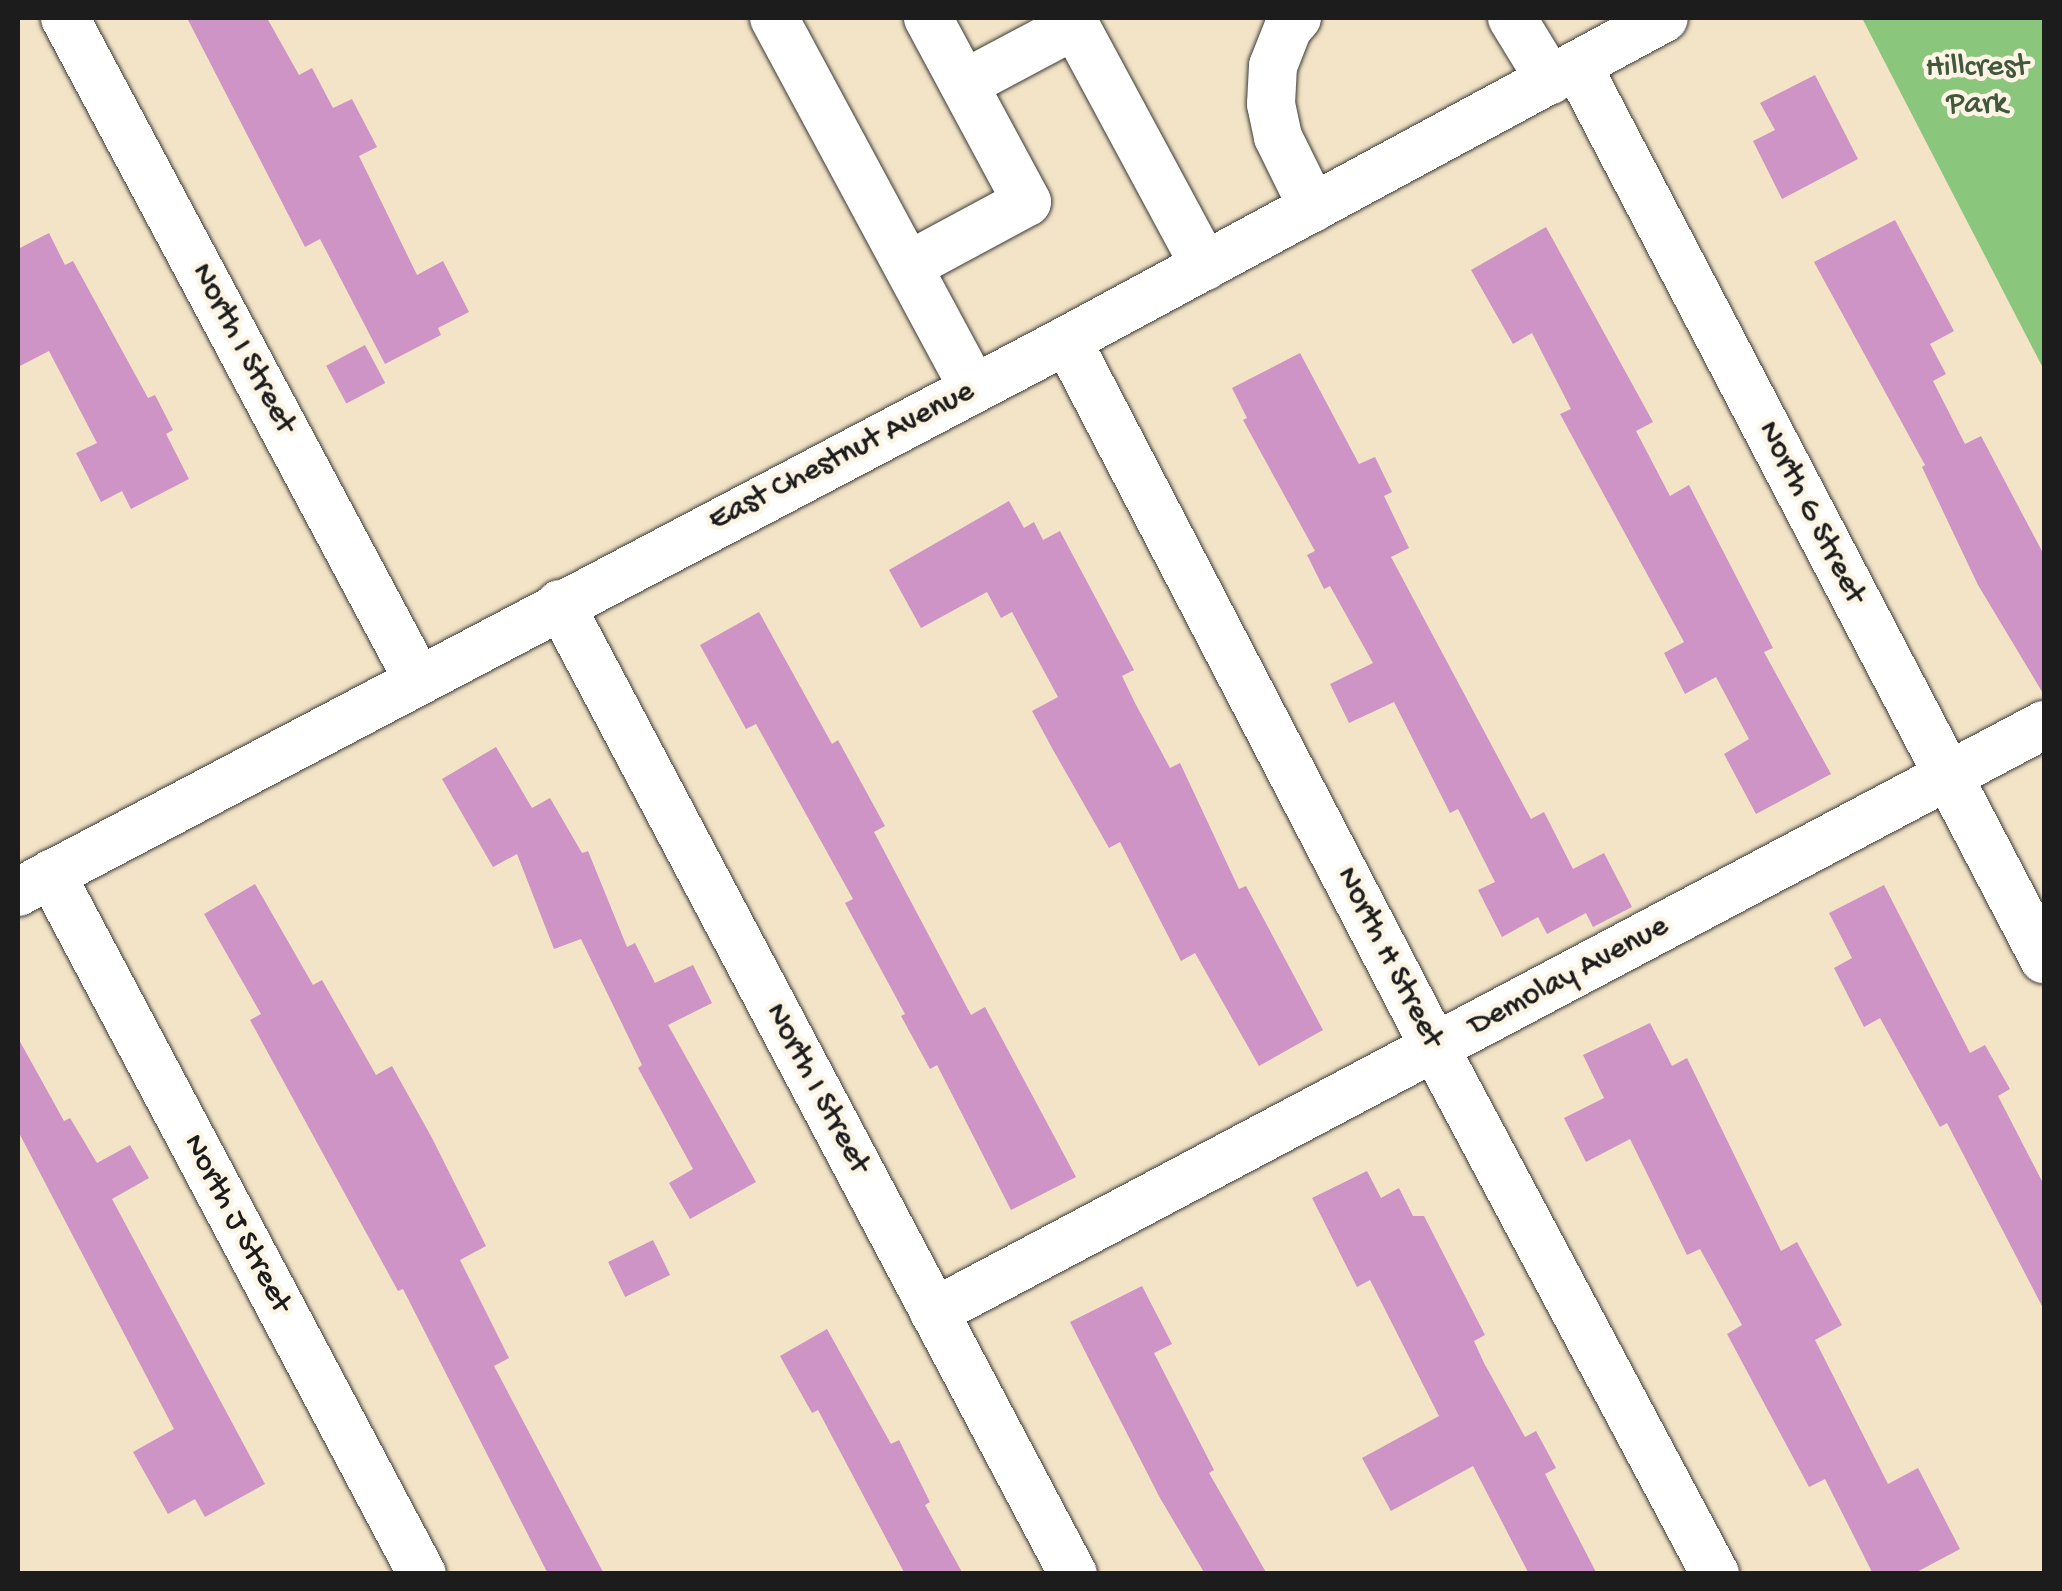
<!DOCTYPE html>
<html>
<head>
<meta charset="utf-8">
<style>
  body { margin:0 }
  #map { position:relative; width:2062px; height:1591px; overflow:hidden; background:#f3e4c7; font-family:"Gochi Hand",sans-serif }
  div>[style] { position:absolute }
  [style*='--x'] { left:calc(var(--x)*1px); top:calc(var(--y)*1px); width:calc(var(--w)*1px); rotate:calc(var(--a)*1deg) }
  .green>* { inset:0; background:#8ac67b }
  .building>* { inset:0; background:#cd94c5; transform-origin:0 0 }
  .roads { filter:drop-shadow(0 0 2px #3c3a36) drop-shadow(0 0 2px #3c3a36) }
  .minor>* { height:48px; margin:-24px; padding:0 24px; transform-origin:24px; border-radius:24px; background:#fff }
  span { translate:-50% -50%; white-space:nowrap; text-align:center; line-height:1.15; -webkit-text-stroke:9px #fcf5e5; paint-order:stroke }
  .park-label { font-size:32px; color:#42583d }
  .street-label { font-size:32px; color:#1c1c1c }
  .frame { position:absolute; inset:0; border:20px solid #1c1c1c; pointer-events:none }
</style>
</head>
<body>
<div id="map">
  <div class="green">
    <div style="clip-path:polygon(1862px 18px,2044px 18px,2044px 370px)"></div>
  </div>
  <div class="building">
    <div style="clip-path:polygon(187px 18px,267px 18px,299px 75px,312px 68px,333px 108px,352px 99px,377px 147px,359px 156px,417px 275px,443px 261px,469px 312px,438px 328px,441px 335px,385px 364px,320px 239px,305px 247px)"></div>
    <div style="clip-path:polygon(1815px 75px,1858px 159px,1782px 199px,1753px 141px,1775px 130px,1760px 103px)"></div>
    <div style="clip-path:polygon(1895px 220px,1954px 331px,1930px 344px,1946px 374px,1933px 381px,1965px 444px,1981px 436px,2044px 555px,2044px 695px,1978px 585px,1922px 467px,1925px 465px,1814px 262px)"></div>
    <div style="clip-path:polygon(1546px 227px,1653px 422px,1636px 431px,1670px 496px,1689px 485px,1773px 648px,1764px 652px,1831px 774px,1756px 814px,1724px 754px,1749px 739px,1716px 677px,1685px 694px,1664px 653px,1684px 642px,1560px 414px,1571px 409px,1532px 333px,1513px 344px,1471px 270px)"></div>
    <div style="clip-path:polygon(49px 233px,65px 265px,73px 261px,148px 398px,155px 395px,173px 430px,166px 434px,189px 479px,131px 509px,122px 491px,101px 502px,76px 453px,97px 443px,49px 351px,18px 367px,18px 249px)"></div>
    <div style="left:365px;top:345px;width:43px;height:44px;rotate:62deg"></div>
    <div style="clip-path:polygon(1300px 353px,1359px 464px,1375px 457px,1392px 492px,1384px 496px,1409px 548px,1391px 557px,1531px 819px,1544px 812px,1573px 869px,1604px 853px,1632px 907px,1593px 927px,1586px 913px,1547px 934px,1538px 917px,1502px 937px,1478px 890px,1495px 882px,1458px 809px,1450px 813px,1394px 702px,1349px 723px,1330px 684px,1373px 663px,1330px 586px,1324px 589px,1307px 555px,1315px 551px,1243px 420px,1247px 418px,1232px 388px)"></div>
    <div style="clip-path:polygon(1009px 501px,1024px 528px,1034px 522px,1043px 540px,1060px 531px,1134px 670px,1122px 676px,1135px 703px,1170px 768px,1180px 763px,1239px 889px,1246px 886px,1323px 1030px,1259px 1066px,1195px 953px,1181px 961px,1120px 842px,1109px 848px,1052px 748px,1032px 711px,1058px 697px,1012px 612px,1001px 618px,987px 592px,921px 628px,889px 570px)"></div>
    <div style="clip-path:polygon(759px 612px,832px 744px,838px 740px,885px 826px,874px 832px,971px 1015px,985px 1007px,1076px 1177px,1011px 1210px,937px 1065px,930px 1069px,901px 1016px,905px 1014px,845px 903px,853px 899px,756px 724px,746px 729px,700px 645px)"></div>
    <div style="clip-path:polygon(496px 747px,532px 808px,550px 798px,582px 853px,588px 851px,627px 947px,635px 943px,655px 983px,693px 965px,712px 1003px,668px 1025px,756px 1182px,690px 1219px,669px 1183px,693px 1169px,638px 1068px,642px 1065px,581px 939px,554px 949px,517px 854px,493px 867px,442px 779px)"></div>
    <div style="clip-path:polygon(255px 884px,313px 985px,322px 980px,376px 1075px,392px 1066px,432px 1138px,486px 1246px,460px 1260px,509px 1358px,494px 1366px,604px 1574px,548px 1574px,403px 1289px,398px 1291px,250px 1020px,261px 1014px,204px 914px)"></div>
    <div style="clip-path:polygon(1884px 885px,1970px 1053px,1985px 1045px,2010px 1089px,1998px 1096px,2044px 1185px,2044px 1310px,1947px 1123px,1940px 1127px,1880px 1018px,1864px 1027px,1834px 968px,1852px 958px,1829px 913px)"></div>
    <div style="clip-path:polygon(1650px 1023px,1672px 1066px,1687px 1058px,1781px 1251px,1797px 1242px,1842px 1325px,1815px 1340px,1888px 1484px,1918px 1468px,1960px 1549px,1913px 1574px,1873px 1574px,1825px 1479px,1809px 1487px,1727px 1334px,1742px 1325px,1700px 1249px,1687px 1255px,1630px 1139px,1586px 1162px,1564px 1118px,1604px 1098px,1583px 1055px)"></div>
    <div style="clip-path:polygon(18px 1038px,64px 1121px,70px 1118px,97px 1163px,130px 1145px,149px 1178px,112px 1199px,265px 1484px,205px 1517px,195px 1499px,168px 1514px,133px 1452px,174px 1429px,18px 1131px)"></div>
    <div style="clip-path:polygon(1367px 1171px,1381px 1198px,1399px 1188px,1413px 1216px,1424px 1216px,1485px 1335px,1474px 1341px,1484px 1363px,1525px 1437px,1536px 1431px,1556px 1468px,1545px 1474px,1597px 1574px,1529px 1574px,1473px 1466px,1391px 1511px,1362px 1458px,1439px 1416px,1370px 1280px,1357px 1287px,1312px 1198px)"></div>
    <div style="left:653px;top:1240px;width:39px;height:50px;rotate:64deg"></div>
    <div style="clip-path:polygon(1142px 1286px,1172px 1344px,1154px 1353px,1214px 1470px,1209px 1473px,1267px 1574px,1205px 1574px,1160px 1498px,1070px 1322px)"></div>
    <div style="clip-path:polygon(827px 1329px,891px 1444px,899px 1440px,930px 1502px,925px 1505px,963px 1574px,905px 1574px,818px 1410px,812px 1413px,780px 1356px)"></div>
  </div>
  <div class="roads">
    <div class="minor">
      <div style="--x:65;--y:18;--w:750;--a:61.93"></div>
      <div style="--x:774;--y:18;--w:421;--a:61.7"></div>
      <div style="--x:1297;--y:18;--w:13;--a:132"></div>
      <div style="--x:1288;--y:28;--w:41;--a:111.5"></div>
      <div style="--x:1273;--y:66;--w:38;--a:93"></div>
      <div style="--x:1271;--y:104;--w:34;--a:78"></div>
      <div style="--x:1278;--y:137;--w:79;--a:63.8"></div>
      <div style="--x:1512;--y:18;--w:73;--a:58.5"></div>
      <div style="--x:1577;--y:65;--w:1009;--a:62.42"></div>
      <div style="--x:964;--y:84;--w:126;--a:-28"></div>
      <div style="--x:1075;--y:25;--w:274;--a:61.7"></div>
      <div style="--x:908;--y:266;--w:135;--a:-28.3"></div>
      <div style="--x:1027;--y:202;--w:209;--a:-118.3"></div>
      <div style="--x:1067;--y:340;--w:798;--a:62.54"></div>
      <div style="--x:1435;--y:1048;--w:596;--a:61.97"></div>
      <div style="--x:560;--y:604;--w:1097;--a:62.13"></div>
      <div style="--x:51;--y:874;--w:792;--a:62.08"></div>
      <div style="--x:18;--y:892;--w:1185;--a:-27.75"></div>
      <div style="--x:1067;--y:340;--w:678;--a:-28.34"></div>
      <div style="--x:934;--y:1312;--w:1256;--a:-27.87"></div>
    </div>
  </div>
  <div class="park-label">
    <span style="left:1977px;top:87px">Hillcrest<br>Park</span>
  </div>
  <div class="street-label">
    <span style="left:242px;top:349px;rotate:62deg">North I Street</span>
    <span style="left:842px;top:457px;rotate:-27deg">East Chestnut Avenue</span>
    <span style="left:1810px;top:513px;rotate:63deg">North G Street</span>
    <span style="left:1388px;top:958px;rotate:63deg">North H Street</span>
    <span style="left:1569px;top:977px;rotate:-28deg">Demolay Avenue</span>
    <span style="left:816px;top:1089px;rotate:62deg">North I Street</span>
    <span style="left:236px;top:1224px;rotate:62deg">North J Street</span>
  </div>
  <div class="frame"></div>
</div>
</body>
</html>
